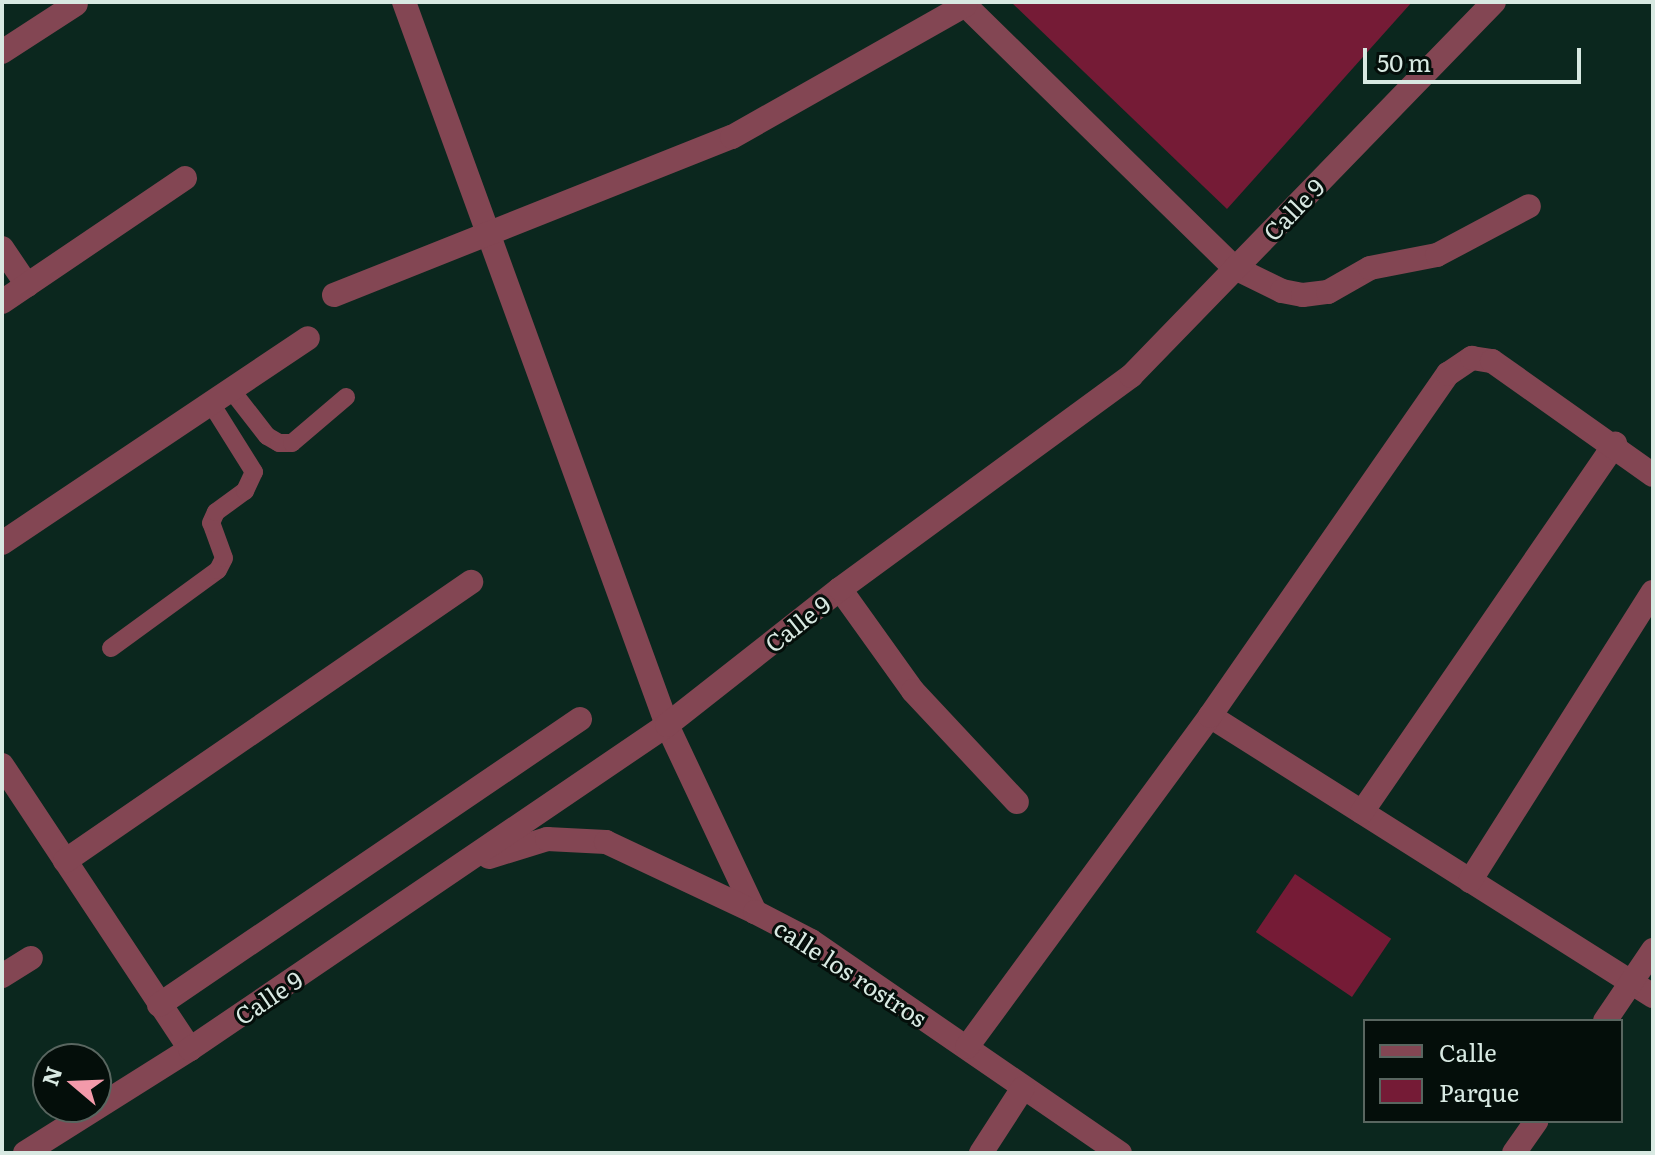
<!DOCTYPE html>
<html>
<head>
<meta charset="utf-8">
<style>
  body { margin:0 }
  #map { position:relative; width:1655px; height:1155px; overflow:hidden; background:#0b271e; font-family:Literata,serif }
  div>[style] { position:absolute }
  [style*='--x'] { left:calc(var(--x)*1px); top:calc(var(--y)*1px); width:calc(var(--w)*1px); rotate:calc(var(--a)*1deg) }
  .green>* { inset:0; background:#751b36; transform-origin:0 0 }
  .lane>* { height:18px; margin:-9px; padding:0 9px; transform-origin:9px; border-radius:9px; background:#834653 }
  .street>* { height:24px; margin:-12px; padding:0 12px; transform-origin:12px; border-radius:12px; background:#834653 }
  span { translate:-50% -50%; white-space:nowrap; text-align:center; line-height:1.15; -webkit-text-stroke:6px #040e0a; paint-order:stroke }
  .street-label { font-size:24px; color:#d8e9e2 }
  .frame { position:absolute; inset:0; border:4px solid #d8e9e2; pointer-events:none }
  .legend { position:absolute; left:1363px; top:1019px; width:260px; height:104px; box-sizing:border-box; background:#040e0a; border:2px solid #596660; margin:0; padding:10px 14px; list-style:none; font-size:24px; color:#d8e9e2 }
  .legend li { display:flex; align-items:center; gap:16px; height:40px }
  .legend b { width:40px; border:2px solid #596660 }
  .north { position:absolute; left:32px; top:1043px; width:80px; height:80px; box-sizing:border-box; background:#040e0a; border:2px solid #596660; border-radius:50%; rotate:289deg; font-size:22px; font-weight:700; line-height:32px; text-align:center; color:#d8e9e2 }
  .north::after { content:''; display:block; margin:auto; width:28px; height:36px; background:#f39aaa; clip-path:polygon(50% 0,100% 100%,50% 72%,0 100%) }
  .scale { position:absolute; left:1363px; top:48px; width:218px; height:36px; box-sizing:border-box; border:4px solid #d8e9e2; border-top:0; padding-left:10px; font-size:24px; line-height:28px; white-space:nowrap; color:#d8e9e2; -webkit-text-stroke:6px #040e0a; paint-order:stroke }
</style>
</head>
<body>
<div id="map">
  <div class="green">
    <div style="clip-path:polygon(1011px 2px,1412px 2px,1227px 209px)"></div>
    <div style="left:1295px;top:874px;width:116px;height:70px;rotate:34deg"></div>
  </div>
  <div class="lane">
    <div style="--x:232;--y:391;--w:57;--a:52.1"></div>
    <div style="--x:267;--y:436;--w:14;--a:30"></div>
    <div style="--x:279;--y:443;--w:13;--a:0"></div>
    <div style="--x:292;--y:443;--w:71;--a:-40.4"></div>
    <div style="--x:111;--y:648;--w:132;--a:-36.1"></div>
    <div style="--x:218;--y:570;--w:13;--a:-63"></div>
    <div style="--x:224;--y:558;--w:37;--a:-110"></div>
    <div style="--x:211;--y:523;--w:12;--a:-66"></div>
    <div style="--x:216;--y:512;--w:36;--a:-36"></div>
    <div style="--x:245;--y:491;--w:21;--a:-65"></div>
    <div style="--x:254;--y:472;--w:79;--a:-122.1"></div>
  </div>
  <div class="street">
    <div style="--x:404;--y:2;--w:769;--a:70.01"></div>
    <div style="--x:667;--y:725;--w:207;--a:64.8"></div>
    <div style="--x:962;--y:2;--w:381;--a:44.3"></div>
    <div style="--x:1235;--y:268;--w:52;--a:26.1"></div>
    <div style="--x:1282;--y:291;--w:21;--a:11"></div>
    <div style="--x:1303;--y:295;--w:25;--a:-7"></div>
    <div style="--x:1328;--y:292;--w:48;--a:-29.7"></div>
    <div style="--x:1370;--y:268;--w:68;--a:-11"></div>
    <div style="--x:1437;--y:255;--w:104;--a:-28"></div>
    <div style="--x:2;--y:52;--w:88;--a:-33"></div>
    <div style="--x:2;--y:248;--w:45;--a:56"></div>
    <div style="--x:334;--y:295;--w:428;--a:-21.7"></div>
    <div style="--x:732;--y:137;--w:268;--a:-29.5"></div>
    <div style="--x:2;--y:302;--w:221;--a:-34.1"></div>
    <div style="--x:2;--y:543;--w:368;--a:-33.8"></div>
    <div style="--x:840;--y:589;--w:125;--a:54.4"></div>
    <div style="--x:913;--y:691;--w:152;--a:46.9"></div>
    <div style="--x:1210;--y:716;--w:524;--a:32.3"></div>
    <div style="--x:2;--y:765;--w:341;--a:56.5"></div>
    <div style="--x:1362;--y:812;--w:447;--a:-55.5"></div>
    <div style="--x:489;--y:857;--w:61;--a:-17.2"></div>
    <div style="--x:547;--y:839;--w:59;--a:2.9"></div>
    <div style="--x:606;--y:842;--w:165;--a:25.2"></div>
    <div style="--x:755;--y:912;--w:63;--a:27.4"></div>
    <div style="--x:811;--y:941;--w:375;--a:34.5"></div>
    <div style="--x:65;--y:861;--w:493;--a:-34.5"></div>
    <div style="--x:1470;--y:881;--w:342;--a:-57.7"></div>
    <div style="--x:2;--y:976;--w:34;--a:-32"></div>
    <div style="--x:159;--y:1005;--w:509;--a:-34.19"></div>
    <div style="--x:1605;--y:1021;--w:86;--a:-55.9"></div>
    <div style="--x:967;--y:1047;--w:411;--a:-53.7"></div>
    <div style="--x:1210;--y:716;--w:417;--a:-55.2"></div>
    <div style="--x:1448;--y:374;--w:29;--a:-34"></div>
    <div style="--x:1472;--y:358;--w:20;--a:9"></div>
    <div style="--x:1492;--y:361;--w:197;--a:35.3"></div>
    <div style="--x:25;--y:1153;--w:195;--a:-32.2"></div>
    <div style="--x:190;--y:1049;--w:577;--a:-34.19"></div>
    <div style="--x:667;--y:725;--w:220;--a:-38.2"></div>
    <div style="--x:840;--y:589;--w:361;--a:-36.2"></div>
    <div style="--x:1131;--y:376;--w:521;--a:-45.86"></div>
    <div style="--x:981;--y:1153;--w:77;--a:-57.1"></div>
    <div style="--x:1514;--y:1153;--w:39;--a:-55"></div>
  </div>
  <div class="street-label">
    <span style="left:1293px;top:209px;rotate:-46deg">Calle 9</span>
    <span style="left:797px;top:623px;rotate:-38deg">Calle 9</span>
    <span style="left:851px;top:972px;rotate:33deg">calle los rostros</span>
    <span style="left:268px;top:997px;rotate:-34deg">Calle 9</span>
  </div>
  <div class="frame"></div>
  <ul class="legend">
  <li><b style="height:10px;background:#834653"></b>Calle</li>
  <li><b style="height:22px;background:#751b36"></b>Parque</li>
  </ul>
  <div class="north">N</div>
  <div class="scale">50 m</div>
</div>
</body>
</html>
